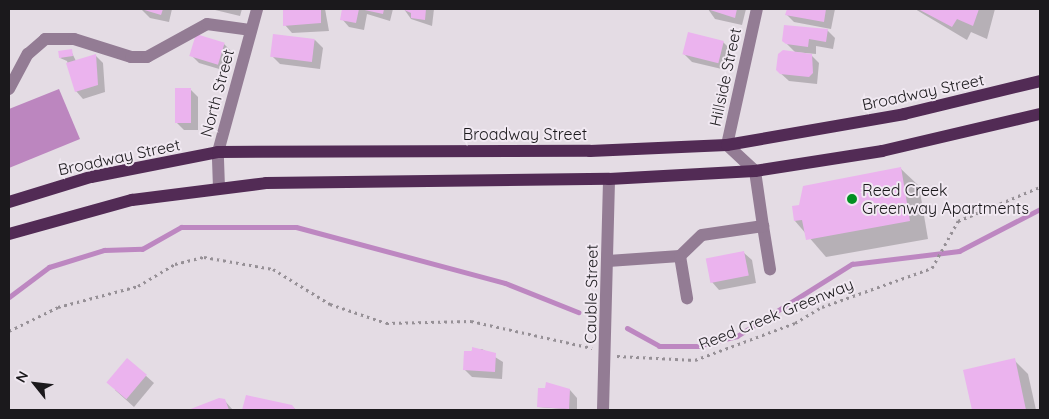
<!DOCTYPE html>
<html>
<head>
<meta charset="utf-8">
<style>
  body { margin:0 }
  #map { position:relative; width:1049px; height:419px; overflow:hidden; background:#e4dce4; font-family:Quicksand,sans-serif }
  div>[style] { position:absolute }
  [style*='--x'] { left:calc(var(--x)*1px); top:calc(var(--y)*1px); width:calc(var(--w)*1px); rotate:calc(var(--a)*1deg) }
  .forest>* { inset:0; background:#bc86bf }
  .shadow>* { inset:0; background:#0003 }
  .stream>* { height:5px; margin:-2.5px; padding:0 2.5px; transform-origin:2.5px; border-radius:2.5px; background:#bd87c1 }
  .building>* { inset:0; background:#ebb3ee; transform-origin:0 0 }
  .path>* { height:3px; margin-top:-1.5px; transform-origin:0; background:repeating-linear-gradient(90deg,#969096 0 2.5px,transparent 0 6.5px) }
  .minor>* { height:12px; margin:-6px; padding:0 6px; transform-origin:6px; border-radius:6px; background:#937c94 }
  .major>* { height:12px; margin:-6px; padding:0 6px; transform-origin:6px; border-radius:6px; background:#522b55 }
  .dots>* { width:14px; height:14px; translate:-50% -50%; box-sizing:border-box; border:2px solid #f1e9f2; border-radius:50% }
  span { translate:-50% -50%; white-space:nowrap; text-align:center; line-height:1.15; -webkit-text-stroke:4px #f1e9f2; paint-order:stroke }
  .street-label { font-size:16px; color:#1b191c }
  .poi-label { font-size:16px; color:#1b191c }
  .left { translate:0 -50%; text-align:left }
  .frame { position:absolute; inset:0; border:10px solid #1b191c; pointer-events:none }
  .north { position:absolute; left:10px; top:359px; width:50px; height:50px; -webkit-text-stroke:4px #f1e9f2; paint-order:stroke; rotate:299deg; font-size:14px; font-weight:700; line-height:20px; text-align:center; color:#1b191c }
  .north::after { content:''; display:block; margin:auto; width:18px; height:22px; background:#1b191c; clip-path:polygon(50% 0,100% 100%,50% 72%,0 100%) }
</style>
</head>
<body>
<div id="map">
  <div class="forest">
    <div style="clip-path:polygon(59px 89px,80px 139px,9px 168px,9px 109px)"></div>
  </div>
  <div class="shadow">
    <div style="clip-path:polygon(172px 9px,169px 22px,150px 18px,142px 10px)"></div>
    <div style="clip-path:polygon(211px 9px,242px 9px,240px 16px)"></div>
    <div style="clip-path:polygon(284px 9px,325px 9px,329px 31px,292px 33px,285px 25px)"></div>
    <div style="clip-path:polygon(344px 9px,393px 9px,390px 21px,367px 14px,364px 30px,349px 27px,342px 19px)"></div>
    <div style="clip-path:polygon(404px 9px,434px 9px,432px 26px,411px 19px)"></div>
    <div style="clip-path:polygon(708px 9px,746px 9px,742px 25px,715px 19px)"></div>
    <div style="clip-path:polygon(788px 9px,835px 9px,831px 29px,794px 22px,787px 15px)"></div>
    <div style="clip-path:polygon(915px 9px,995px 9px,987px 39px,971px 32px,967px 40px)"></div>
    <div style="clip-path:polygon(827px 30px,835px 38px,833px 49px,816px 46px,816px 54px,795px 52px,783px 40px)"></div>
    <div style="clip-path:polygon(315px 40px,323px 48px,320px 69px,280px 64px,272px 56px)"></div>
    <div style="clip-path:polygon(723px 42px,731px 50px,726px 70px,692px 62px,684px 54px)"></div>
    <div style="clip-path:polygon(224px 44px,232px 52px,226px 71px,199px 63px,191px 55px)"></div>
    <div style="clip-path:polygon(71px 51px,76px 61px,95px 55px,103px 63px,105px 92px,83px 99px,76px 91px,67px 61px,60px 58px)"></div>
    <div style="clip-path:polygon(810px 54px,819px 63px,817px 84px,789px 81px,777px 70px)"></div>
    <div style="clip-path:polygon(190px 89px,198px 97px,198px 130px,184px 130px,176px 122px)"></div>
    <div style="clip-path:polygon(900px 168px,919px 186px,928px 239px,826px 257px,795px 221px,800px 206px)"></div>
    <div style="clip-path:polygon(744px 253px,752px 260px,756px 283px,719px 290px,712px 282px)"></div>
    <div style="clip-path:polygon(482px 349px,503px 362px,502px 379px,472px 377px,464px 369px,465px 352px)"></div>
    <div style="clip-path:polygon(127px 359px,154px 383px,134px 407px,115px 390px)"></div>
    <div style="clip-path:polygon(1014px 360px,1028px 374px,1036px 410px,973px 410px,965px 371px)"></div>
    <div style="clip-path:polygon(570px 390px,577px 398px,577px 410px,538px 407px)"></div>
    <div style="clip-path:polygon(247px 396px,292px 407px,297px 410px,243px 410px)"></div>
    <div style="clip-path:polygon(224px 400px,233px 410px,193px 410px)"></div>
  </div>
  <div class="stream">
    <div style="--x:9;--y:297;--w:50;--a:-36.9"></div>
    <div style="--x:49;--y:267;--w:58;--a:-17.2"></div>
    <div style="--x:104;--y:250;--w:38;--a:-2"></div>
    <div style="--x:142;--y:249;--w:45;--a:-29.4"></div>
    <div style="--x:181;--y:227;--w:115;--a:0"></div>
    <div style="--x:296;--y:227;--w:216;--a:15"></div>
    <div style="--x:505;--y:283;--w:79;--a:21.7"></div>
    <div style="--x:627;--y:328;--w:37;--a:29"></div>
    <div style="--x:659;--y:346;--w:38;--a:0"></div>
    <div style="--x:697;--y:346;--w:41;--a:-14"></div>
    <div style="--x:737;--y:336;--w:136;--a:-32.1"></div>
    <div style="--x:852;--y:264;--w:108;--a:-6.9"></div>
    <div style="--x:959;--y:251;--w:91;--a:-27.4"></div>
  </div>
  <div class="building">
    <div style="clip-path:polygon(141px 9px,163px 9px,161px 15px)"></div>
    <div style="clip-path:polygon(283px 9px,321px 9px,321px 23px,283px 26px)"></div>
    <div style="clip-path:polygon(342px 9px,359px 9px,356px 23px,340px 20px)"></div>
    <div style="clip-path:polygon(360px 9px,384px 9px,383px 14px)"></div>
    <div style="clip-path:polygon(402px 9px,426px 9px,425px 20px,411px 18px,411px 13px)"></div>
    <div style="clip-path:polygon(707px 9px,737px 9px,735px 18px)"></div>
    <div style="clip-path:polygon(787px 9px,826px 9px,824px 22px,785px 15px)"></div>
    <div style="clip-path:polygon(918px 9px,979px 9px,973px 26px,957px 19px,952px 27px)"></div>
    <div style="clip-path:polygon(784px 25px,828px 29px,826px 42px,809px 39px,808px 47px,786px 44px,782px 41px)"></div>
    <div style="left:688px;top:32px;width:37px;height:23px;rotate:14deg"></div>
    <div style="left:196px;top:34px;width:30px;height:23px;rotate:17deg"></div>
    <div style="left:273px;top:34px;width:42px;height:23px;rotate:7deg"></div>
    <div style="left:72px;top:49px;width:7px;height:14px;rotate:82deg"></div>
    <div style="clip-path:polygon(783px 50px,812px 54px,813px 73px,809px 77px,780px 74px,776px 70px,778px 54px)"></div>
    <div style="clip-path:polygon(96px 54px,98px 85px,75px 92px,66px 63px)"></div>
    <div style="left:175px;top:88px;width:16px;height:35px"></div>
    <div style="clip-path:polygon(901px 167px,910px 221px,806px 240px,802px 220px,794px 221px,792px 206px,799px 205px,803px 186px)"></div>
    <div style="left:744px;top:251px;width:25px;height:39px;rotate:79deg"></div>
    <div style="clip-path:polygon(472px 347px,496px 353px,495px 372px,463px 370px,464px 351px,472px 351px)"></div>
    <div style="left:127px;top:358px;width:26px;height:32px;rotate:40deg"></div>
    <div style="clip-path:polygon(1015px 358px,1026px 410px,972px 410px,963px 370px)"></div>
    <div style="clip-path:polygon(546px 382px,570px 389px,569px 409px,537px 407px,538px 388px,545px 388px)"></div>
    <div style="clip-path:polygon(246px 395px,292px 405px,296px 410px,242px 410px)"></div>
    <div style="clip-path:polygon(219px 398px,225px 399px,229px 410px,188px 410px)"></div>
  </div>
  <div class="path">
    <div style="--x:9;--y:331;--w:55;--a:-26.1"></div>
    <div style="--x:58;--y:307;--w:83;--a:-14.7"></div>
    <div style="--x:138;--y:286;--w:43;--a:-30.7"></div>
    <div style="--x:175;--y:264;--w:30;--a:-14"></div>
    <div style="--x:204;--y:257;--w:70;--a:9.9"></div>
    <div style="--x:273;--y:269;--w:67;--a:31.6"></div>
    <div style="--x:330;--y:304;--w:59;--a:18.7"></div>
    <div style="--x:386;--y:323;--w:85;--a:-1.3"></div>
    <div style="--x:471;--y:321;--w:124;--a:12.6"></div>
    <div style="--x:617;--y:356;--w:78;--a:2.9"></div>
    <div style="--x:695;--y:360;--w:107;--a:-20.3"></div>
    <div style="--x:795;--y:323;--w:31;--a:-31"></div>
    <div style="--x:822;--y:307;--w:117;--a:-19.5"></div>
    <div style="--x:932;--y:268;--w:54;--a:-61"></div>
    <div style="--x:958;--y:221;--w:89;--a:-22.5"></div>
  </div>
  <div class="minor">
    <div style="--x:9;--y:89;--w:40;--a:-62"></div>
    <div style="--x:28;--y:54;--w:23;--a:-41"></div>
    <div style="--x:45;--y:39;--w:29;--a:0"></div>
    <div style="--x:74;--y:39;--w:60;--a:17.5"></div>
    <div style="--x:131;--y:57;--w:16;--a:0"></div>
    <div style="--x:147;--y:57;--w:68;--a:-28.8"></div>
    <div style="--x:207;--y:24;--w:43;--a:7.9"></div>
    <div style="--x:219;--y:188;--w:36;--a:-92"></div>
    <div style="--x:218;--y:152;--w:148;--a:-74.7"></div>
    <div style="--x:763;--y:226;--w:44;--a:80.8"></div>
    <div style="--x:680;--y:256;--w:43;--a:80.5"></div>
    <div style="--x:608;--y:261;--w:72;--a:-4"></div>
    <div style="--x:680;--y:256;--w:30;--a:-44"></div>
    <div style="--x:702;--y:235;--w:62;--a:-8.4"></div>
    <div style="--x:763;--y:226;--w:56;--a:-98.3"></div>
    <div style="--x:755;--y:171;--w:38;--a:-137"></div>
    <div style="--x:727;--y:145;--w:139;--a:-77.6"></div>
    <div style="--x:603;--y:410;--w:231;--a:-88.5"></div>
  </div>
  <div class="major">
    <div style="--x:9;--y:202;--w:86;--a:-17"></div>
    <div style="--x:91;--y:177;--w:129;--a:-11.1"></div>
    <div style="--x:218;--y:152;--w:372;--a:-0.2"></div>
    <div style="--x:590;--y:151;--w:137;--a:-2.5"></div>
    <div style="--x:727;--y:145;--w:180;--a:-9.9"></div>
    <div style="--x:904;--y:114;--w:140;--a:-13.6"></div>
    <div style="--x:9;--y:234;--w:128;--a:-15.5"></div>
    <div style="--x:132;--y:200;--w:135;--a:-7.2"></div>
    <div style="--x:266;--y:183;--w:343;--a:-0.7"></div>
    <div style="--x:609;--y:179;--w:146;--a:-3.1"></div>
    <div style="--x:755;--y:171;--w:129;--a:-8.9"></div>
    <div style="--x:882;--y:151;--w:162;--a:-13.2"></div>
  </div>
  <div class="dots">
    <div style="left:852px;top:199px;background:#018f21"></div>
  </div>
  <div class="street-label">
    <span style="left:725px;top:77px;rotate:-78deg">Hillside Street</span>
    <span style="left:923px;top:92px;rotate:-12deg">Broadway Street</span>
    <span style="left:217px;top:93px;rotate:-75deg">North Street</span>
    <span style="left:525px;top:134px">Broadway Street</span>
    <span style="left:119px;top:157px;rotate:-12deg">Broadway Street</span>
    <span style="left:591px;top:294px;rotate:-89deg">Cauble Street</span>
    <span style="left:776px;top:314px;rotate:-22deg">Reed Creek Greenway</span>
  </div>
  <div class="poi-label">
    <span class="left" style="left:862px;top:199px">Reed Creek<br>Greenway Apartments</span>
  </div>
  <div class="frame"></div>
  <div class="north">N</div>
</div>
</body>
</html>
